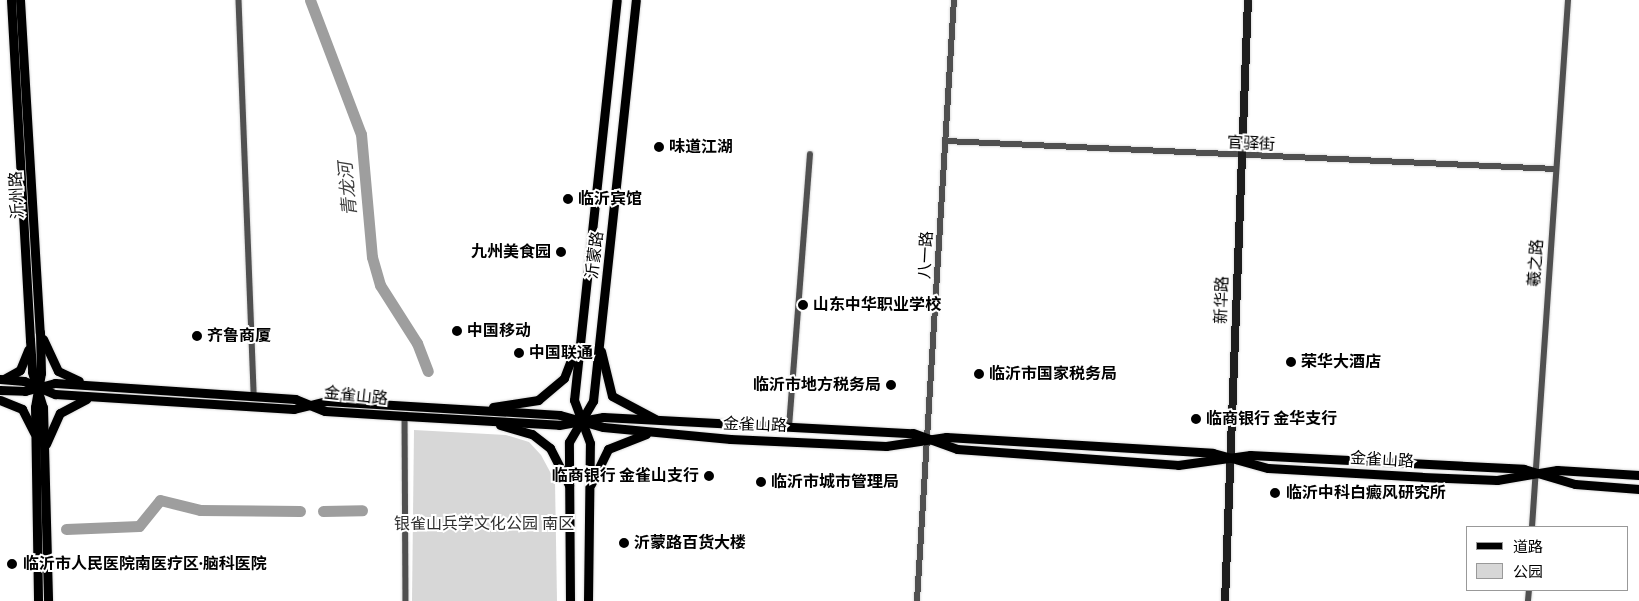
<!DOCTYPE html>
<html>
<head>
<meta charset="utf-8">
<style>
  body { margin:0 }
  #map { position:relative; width:1639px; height:601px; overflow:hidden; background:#fff; font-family:"Fira Sans Condensed","Noto Sans SC",sans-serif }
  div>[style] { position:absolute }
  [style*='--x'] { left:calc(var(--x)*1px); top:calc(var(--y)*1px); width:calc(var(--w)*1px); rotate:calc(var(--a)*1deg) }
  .green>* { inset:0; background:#d7d7d7 }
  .river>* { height:11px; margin:-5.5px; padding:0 5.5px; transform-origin:5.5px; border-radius:5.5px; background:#9e9e9e }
  .roads { filter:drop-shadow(0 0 1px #dbdbdb) drop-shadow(0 0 1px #dbdbdb) }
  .minor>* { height:5.5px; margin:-2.75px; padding:0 2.75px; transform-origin:2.75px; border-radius:2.75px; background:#505050 }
  .secondary>* { height:8px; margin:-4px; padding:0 4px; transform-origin:4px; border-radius:4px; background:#1d1d1d }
  .primary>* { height:9px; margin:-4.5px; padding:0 4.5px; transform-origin:4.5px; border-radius:4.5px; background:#000 }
  .dots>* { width:14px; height:14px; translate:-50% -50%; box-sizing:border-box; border:2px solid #fff; border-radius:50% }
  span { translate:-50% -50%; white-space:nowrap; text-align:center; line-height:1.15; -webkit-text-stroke:4px #fff; paint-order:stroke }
  .street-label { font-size:16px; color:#000 }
  .poi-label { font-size:16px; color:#000; font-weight:700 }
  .left { translate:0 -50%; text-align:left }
  .right { translate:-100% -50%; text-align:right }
  .park-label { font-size:16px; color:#2e2e2e }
  .water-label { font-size:18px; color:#3f3f3f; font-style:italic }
  .legend { position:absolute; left:1466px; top:526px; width:162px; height:65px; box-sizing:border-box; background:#fff; border:1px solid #999; margin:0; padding:6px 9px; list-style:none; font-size:15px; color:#000 }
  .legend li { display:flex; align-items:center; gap:10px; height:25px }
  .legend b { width:25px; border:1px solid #999 }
</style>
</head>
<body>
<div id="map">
  <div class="green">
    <div style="clip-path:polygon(414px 430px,506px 435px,529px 442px,541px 455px,555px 481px,557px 601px,412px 601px)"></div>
  </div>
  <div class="river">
    <div style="--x:310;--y:0;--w:143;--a:69.2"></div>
    <div style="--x:361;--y:134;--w:123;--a:84.9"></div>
    <div style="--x:372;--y:257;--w:29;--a:74"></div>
    <div style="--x:380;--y:285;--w:69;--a:57.5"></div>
    <div style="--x:417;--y:343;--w:30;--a:69"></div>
    <div style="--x:323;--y:511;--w:39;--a:-1"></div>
    <div style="--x:66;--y:529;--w:73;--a:-2.4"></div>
    <div style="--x:139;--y:526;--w:33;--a:-51"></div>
    <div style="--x:160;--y:500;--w:41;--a:14"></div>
    <div style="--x:200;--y:510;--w:100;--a:0.6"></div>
  </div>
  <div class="roads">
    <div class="minor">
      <div style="--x:239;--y:0;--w:397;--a:87.8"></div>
      <div style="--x:946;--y:141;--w:611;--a:2.63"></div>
      <div style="--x:405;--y:416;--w:185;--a:89.7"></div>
      <div style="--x:789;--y:427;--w:273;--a:-85.6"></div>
      <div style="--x:1532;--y:527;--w:528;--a:-86.09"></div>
      <div style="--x:917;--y:601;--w:602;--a:-86.48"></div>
      <div style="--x:1528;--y:601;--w:11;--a:-85"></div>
    </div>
    <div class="secondary">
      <div style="--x:1225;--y:601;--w:601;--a:-87.81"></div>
    </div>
    <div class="primary">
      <div style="--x:11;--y:0;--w:341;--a:86.8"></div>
      <div style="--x:30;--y:340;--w:32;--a:86"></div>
      <div style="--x:32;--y:372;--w:37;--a:73"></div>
      <div style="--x:43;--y:407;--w:194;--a:88.5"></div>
      <div style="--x:20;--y:0;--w:333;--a:86.6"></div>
      <div style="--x:40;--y:332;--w:41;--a:88.6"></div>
      <div style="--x:41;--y:373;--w:35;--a:100"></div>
      <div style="--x:35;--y:407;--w:194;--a:89.1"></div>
      <div style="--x:43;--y:339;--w:35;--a:65"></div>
      <div style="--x:58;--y:371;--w:23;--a:25"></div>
      <div style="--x:601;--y:351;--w:46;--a:76.3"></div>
      <div style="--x:612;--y:396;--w:49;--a:28.1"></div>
      <div style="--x:0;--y:379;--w:24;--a:5"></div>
      <div style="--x:24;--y:381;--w:34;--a:23"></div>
      <div style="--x:55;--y:394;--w:239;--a:3.6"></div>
      <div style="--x:294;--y:409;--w:33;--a:-14"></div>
      <div style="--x:326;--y:401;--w:234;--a:3.4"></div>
      <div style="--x:560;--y:415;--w:45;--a:15.6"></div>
      <div style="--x:603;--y:427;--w:128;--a:5.4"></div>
      <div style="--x:730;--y:439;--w:156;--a:2.6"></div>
      <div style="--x:886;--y:446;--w:61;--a:-8.5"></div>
      <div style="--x:946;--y:437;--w:267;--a:3.4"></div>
      <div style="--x:1213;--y:453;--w:57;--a:15.3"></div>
      <div style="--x:1268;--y:468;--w:154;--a:3.3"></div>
      <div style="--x:1422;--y:477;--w:75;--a:2.3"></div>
      <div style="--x:1497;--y:480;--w:61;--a:-9.5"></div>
      <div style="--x:1557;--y:470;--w:82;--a:3.5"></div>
      <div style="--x:4;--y:379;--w:18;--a:-29"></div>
      <div style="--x:20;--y:370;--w:22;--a:-68"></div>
      <div style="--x:0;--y:390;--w:25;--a:2"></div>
      <div style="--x:25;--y:391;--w:31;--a:-15"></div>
      <div style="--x:55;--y:383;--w:241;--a:3.8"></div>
      <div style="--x:295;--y:399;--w:32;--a:22"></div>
      <div style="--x:325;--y:411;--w:80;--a:3.6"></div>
      <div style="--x:405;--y:416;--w:154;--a:3.3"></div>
      <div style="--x:559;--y:425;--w:45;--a:-10.3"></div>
      <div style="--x:603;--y:417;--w:310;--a:3"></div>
      <div style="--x:913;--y:433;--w:47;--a:20"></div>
      <div style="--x:957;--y:449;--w:222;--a:4.1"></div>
      <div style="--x:1178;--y:465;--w:73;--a:-7.9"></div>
      <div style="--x:1250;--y:455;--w:274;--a:2.9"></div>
      <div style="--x:1524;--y:469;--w:53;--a:16.4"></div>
      <div style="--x:1575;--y:484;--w:64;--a:4.5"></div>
      <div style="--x:0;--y:400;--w:24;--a:22"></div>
      <div style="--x:22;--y:409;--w:27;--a:63"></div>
      <div style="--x:493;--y:407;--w:46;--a:-8.8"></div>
      <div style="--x:538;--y:400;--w:34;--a:-40"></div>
      <div style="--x:564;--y:378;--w:33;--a:-69"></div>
      <div style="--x:500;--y:425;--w:33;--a:16"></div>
      <div style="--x:532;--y:434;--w:23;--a:38"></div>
      <div style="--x:550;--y:448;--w:42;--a:62.8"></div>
      <div style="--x:46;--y:444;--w:34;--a:-66"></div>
      <div style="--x:60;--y:413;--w:30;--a:-28"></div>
      <div style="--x:591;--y:484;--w:39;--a:-64"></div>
      <div style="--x:608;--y:449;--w:41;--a:-21.5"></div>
      <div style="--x:570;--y:601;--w:159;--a:-90.4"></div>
      <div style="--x:569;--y:442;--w:48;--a:-59.7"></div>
      <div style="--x:593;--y:401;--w:403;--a:-83.9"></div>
      <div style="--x:588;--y:601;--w:158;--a:-89.3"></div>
      <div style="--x:590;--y:443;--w:46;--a:-110.4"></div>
      <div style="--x:574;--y:400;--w:402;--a:-83.9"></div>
    </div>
  </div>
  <div class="dots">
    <div style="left:659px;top:147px;background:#000"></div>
    <div style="left:568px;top:199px;background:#000"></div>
    <div style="left:561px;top:252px;background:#000"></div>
    <div style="left:803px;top:305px;background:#000"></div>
    <div style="left:457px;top:331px;background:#000"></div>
    <div style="left:197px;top:336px;background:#000"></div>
    <div style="left:519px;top:353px;background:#000"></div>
    <div style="left:1291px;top:362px;background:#000"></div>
    <div style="left:979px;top:374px;background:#000"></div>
    <div style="left:891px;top:385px;background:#000"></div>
    <div style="left:1196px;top:419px;background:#000"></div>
    <div style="left:709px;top:476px;background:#000"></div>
    <div style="left:761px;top:482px;background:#000"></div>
    <div style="left:1275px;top:493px;background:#000"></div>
    <div style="left:624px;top:543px;background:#000"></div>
    <div style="left:12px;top:564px;background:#000"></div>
  </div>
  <div class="street-label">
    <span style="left:1251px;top:144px;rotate:3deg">官驿街</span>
    <span style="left:17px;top:195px;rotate:-93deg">沂州路</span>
    <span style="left:595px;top:255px;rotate:-83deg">沂蒙路</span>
    <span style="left:926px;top:255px;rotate:-87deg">八一路</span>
    <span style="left:1536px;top:263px;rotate:-86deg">羲之路</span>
    <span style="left:1222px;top:300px;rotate:-88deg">新华路</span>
    <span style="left:356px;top:396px;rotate:6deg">金雀山路</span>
    <span style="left:755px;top:425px;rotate:2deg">金雀山路</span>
    <span style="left:1382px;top:460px;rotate:3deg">金雀山路</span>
  </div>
  <div class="poi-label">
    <span class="left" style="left:669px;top:147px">味道江湖</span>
    <span class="left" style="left:578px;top:199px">临沂宾馆</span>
    <span class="right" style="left:551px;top:252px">九州美食园</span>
    <span class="left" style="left:813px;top:305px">山东中华职业学校</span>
    <span class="left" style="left:467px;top:331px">中国移动</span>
    <span class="left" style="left:207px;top:336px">齐鲁商厦</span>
    <span class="left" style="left:529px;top:353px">中国联通</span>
    <span class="left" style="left:1301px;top:362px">荣华大酒店</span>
    <span class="left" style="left:989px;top:374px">临沂市国家税务局</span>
    <span class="right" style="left:881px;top:385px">临沂市地方税务局</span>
    <span class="left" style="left:1206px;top:419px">临商银行 金华支行</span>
    <span class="right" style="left:699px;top:476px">临商银行 金雀山支行</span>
    <span class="left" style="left:771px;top:482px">临沂市城市管理局</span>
    <span class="left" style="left:1286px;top:493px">临沂中科白癜风研究所</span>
    <span class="left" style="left:634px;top:543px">沂蒙路百货大楼</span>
    <span class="left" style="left:23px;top:564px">临沂市人民医院南医疗区·脑科医院</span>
  </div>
  <div class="park-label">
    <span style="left:484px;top:524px">银雀山兵学文化公园 南区</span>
  </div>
  <div class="water-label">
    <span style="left:348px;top:189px;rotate:-95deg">青龙河</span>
  </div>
  <ul class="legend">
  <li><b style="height:6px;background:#000"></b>道路</li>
  <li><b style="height:14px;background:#d7d7d7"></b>公园</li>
  </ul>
</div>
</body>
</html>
